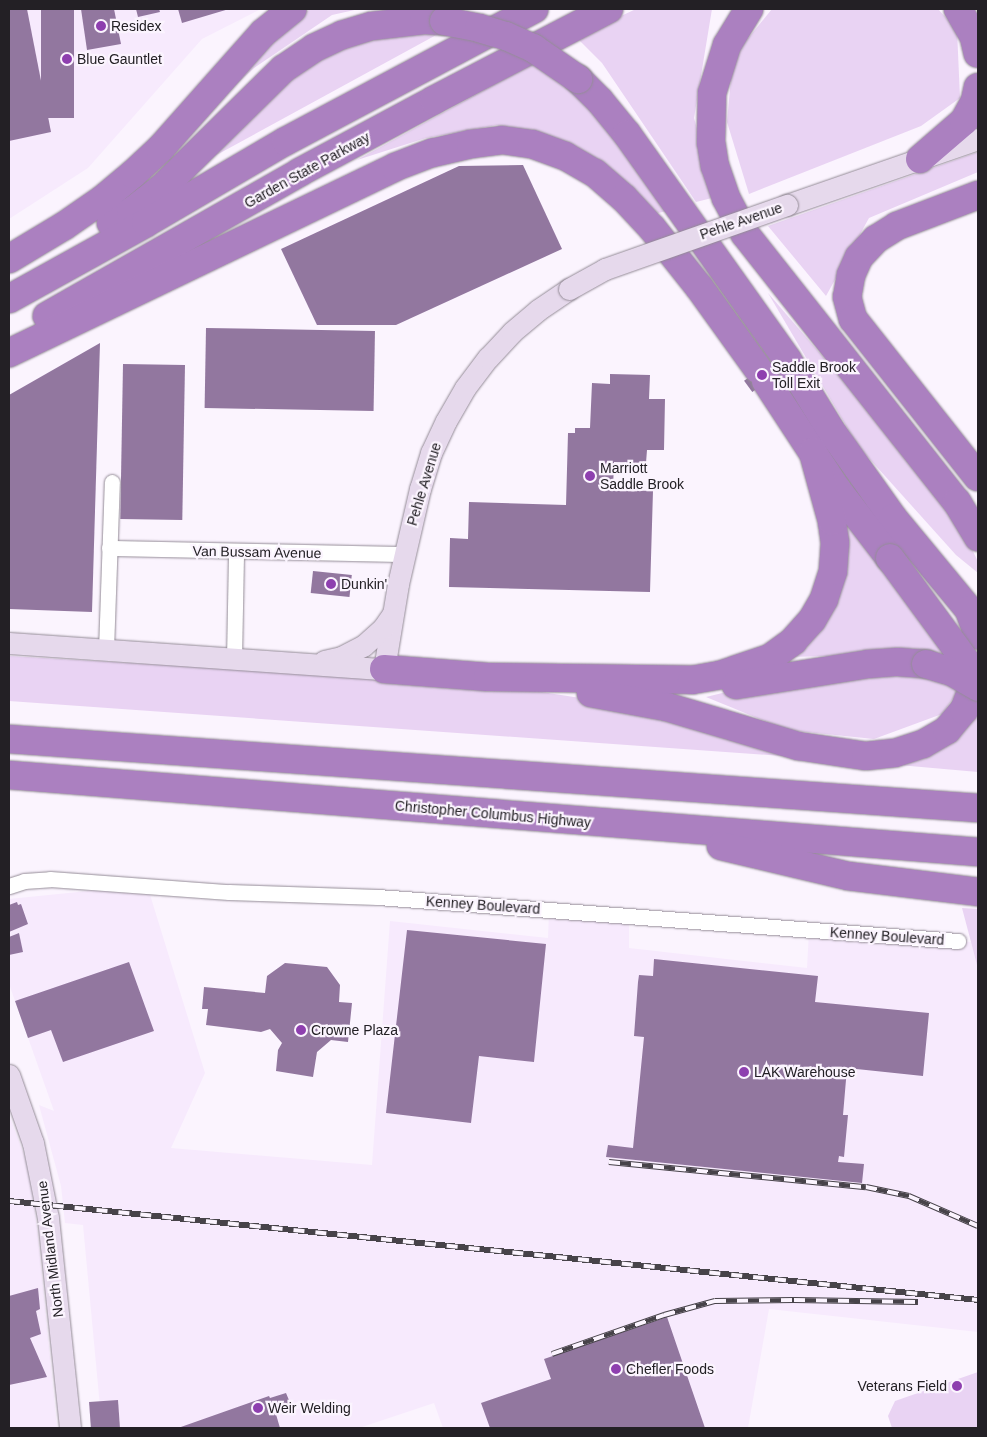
<!DOCTYPE html>
<html>
<head>
<meta charset="utf-8">
<style>
  body { margin:0 }
  #map { position:relative; width:987px; height:1437px; overflow:hidden; background:#fbf4fe; font-family:Helvetica,sans-serif }
  div>[style] { position:absolute }
  [style*='--x'] { left:calc(var(--x)*1px); top:calc(var(--y)*1px); width:calc(var(--w)*1px); rotate:calc(var(--a)*1deg) }
  .built>* { inset:0; background:#f7eafd }
  .green>* { inset:0; background:#e9d3f3 }
  .building>* { inset:0; background:#92779f; transform-origin:0 0 }
  .roads { filter:drop-shadow(0 0 1px #948c97) drop-shadow(0 0 1px #948c97) }
  .street>* { height:15px; margin:-7.5px; padding:0 7.5px; transform-origin:7.5px; border-radius:7.5px; background:#fff }
  .secondary>* { height:21px; margin:-10.5px; padding:0 10.5px; transform-origin:10.5px; border-radius:10.5px; background:#e6d9ec }
  .highway>* { height:28px; margin:-14px; padding:0 14px; transform-origin:14px; border-radius:14px; background:#ab80c0 }
  .rail>* { height:5.5px; margin-top:-2.75px; transform-origin:0; background:repeating-linear-gradient(90deg,#fbf4fe 0 11px,#474349 0 22px); box-sizing:border-box; border-block:1px solid #474349 }
  .bridges { filter:drop-shadow(0 0 1px #948c97) drop-shadow(0 0 1px #948c97) }
  .secondary-bridge>* { height:21px; margin:-10.5px; padding:0 10.5px; transform-origin:10.5px; border-radius:10.5px; background:#e6d9ec }
  .highway-bridge>* { height:28px; margin:-14px; padding:0 14px; transform-origin:14px; border-radius:14px; background:#ab80c0 }
  .dots>* { width:14px; height:14px; translate:-50% -50%; box-sizing:border-box; border:2px solid #fbf4fe; border-radius:50% }
  span { translate:-50% -50%; white-space:nowrap; text-align:center; line-height:1.15; -webkit-text-stroke:4.5px #fbf4fe; paint-order:stroke }
  .poi-label { font-size:14px; color:#232025 }
  .left { translate:0 -50%; text-align:left }
  .right { translate:-100% -50%; text-align:right }
  .street-label { font-size:14px; color:#232025 }
  .frame { position:absolute; inset:0; border:10px solid #232025; pointer-events:none }
</style>
</head>
<body>
<div id="map">
  <div class="built">
    <div style="clip-path:polygon(9px 9px,261px 9px,202px 39px,88px 168px,9px 219px)"></div>
    <div style="clip-path:polygon(147px 885px,205px 1073px,171px 1148px,372px 1165px,390px 921px,548px 938px,549px 912px,629px 915px,629px 948px,807px 968px,809px 932px,971px 942px,978px 969px,978px 1332px,769px 1309px,748px 1428px,443px 1428px,434px 1403px,359px 1428px,102px 1428px,83px 1225px,65px 1223px,61px 1186px,39px 1105px,54px 1111px,9px 984px,9px 899px)"></div>
    <div style="clip-path:polygon(9px 1115px,28px 1165px,37px 1226px,57px 1428px,9px 1428px)"></div>
  </div>
  <div class="green">
    <div style="clip-path:polygon(311px 9px,359px 9px,332px 15px,254px 68px,179px 139px,280px 25px)"></div>
    <div style="clip-path:polygon(636px 9px,712px 9px,694px 118px,716px 197px,696px 202px,602px 63px,576px 37px)"></div>
    <div style="clip-path:polygon(772px 9px,938px 9px,957px 30px,960px 98px,921px 126px,749px 194px,727px 122px,733px 57px)"></div>
    <div style="clip-path:polygon(471px 16px,200px 164px,296px 67px,362px 22px)"></div>
    <div style="clip-path:polygon(539px 60px,634px 151px,672px 210px,658px 213px,560px 142px,497px 125px,426px 138px,357px 160px)"></div>
    <div style="clip-path:polygon(978px 152px,978px 172px,869px 218px,826px 296px,768px 226px)"></div>
    <div style="clip-path:polygon(768px 293px,953px 508px,978px 562px,978px 573px,956px 555px,858px 446px)"></div>
    <div style="clip-path:polygon(850px 524px,955px 653px,787px 657px,830px 602px)"></div>
    <div style="clip-path:polygon(9px 656px,271px 671px,535px 691px,671px 712px,796px 757px,9px 701px)"></div>
    <div style="clip-path:polygon(908px 666px,963px 684px,942px 714px,874px 739px,787px 730px,706px 697px,759px 684px)"></div>
    <div style="clip-path:polygon(978px 697px,978px 772px,876px 763px)"></div>
    <div style="clip-path:polygon(962px 908px,978px 909px,978px 969px,971px 942px)"></div>
    <div style="clip-path:polygon(978px 1372px,978px 1428px,892px 1428px,888px 1416px,895px 1401px)"></div>
  </div>
  <div class="building">
    <div style="clip-path:polygon(9px 9px,27px 9px,51px 132px,9px 141px)"></div>
    <div style="left:41px;top:9px;width:33px;height:109px"></div>
    <div style="clip-path:polygon(81px 9px,114px 9px,121px 44px,87px 50px)"></div>
    <div style="clip-path:polygon(136px 9px,159px 9px,160px 12px,138px 17px)"></div>
    <div style="clip-path:polygon(178px 9px,229px 9px,182px 23px)"></div>
    <div style="clip-path:polygon(523px 165px,562px 249px,396px 325px,317px 325px,281px 249px,459px 166px)"></div>
    <div style="left:206px;top:328px;width:169px;height:80px;rotate:1deg"></div>
    <div style="clip-path:polygon(100px 343px,92px 612px,9px 609px,9px 395px)"></div>
    <div style="left:774px;top:359px;width:14px;height:37px;rotate:54deg"></div>
    <div style="left:123px;top:364px;width:62px;height:155px;rotate:1deg"></div>
    <div style="clip-path:polygon(610px 374px,650px 375px,649px 399px,665px 399px,664px 450px,647px 450px,646px 463px,614px 462px,613px 490px,653px 491px,650px 592px,449px 587px,450px 538px,468px 539px,469px 502px,566px 505px,568px 433px,575px 433px,575px 428px,590px 428px,592px 383px,610px 384px)"></div>
    <div style="left:313px;top:571px;width:39px;height:22px;rotate:6deg"></div>
    <div style="clip-path:polygon(17px 902px,18px 905px,21px 904px,28px 924px,9px 932px,9px 905px)"></div>
    <div style="clip-path:polygon(407px 930px,546px 944px,534px 1062px,479px 1056px,471px 1123px,386px 1113px)"></div>
    <div style="clip-path:polygon(19px 933px,23px 952px,9px 955px,9px 937px)"></div>
    <div style="clip-path:polygon(654px 959px,818px 976px,815px 1002px,929px 1013px,923px 1076px,847px 1068px,843px 1115px,848px 1115px,844px 1157px,839px 1156px,838px 1162px,864px 1164px,862px 1183px,606px 1157px,608px 1145px,633px 1148px,644px 1037px,634px 1036px,638px 982px,639px 975px,653px 976px)"></div>
    <div style="clip-path:polygon(129px 962px,154px 1031px,63px 1062px,51px 1030px,28px 1038px,15px 1001px)"></div>
    <div style="clip-path:polygon(285px 963px,327px 967px,340px 985px,339px 1002px,352px 1003px,348px 1042px,331px 1040px,317px 1052px,313px 1077px,276px 1071px,278px 1050px,282px 1043px,270px 1029px,261px 1032px,206px 1025px,208px 1009px,202px 1009px,204px 987px,265px 993px,267px 976px)"></div>
    <div style="clip-path:polygon(38px 1288px,40px 1309px,36px 1311px,41px 1334px,30px 1338px,47px 1377px,9px 1385px,9px 1296px)"></div>
    <div style="clip-path:polygon(667px 1317px,705px 1428px,490px 1428px,481px 1403px,551px 1379px,544px 1359px)"></div>
    <div style="clip-path:polygon(286px 1393px,291px 1405px,275px 1411px,280px 1428px,178px 1428px,269px 1396px,270px 1398px)"></div>
    <div style="left:118px;top:1400px;width:28px;height:29px;rotate:86deg"></div>
  </div>
  <div class="roads">
    <div class="street">
      <div style="--x:109;--y:548;--w:295;--a:1.2"></div>
      <div style="--x:106;--y:650;--w:168;--a:-88"></div>
      <div style="--x:234;--y:659;--w:107;--a:-88.9"></div>
      <div style="--x:9;--y:886;--w:16;--a:-18"></div>
      <div style="--x:24;--y:881;--w:26;--a:-4"></div>
      <div style="--x:50;--y:879;--w:179;--a:4.2"></div>
      <div style="--x:229;--y:892;--w:149;--a:1.9"></div>
      <div style="--x:378;--y:897;--w:582;--a:4.34"></div>
    </div>
    <div class="secondary">
      <div style="--x:787;--y:205;--w:202;--a:-19.1"></div>
      <div style="--x:9;--y:643;--w:376;--a:4"></div>
      <div style="--x:384;--y:669;--w:86;--a:-80.6"></div>
      <div style="--x:398;--y:584;--w:98;--a:-77"></div>
      <div style="--x:420;--y:489;--w:38;--a:-73"></div>
      <div style="--x:431;--y:453;--w:35;--a:-65"></div>
      <div style="--x:446;--y:421;--w:38;--a:-60"></div>
      <div style="--x:465;--y:388;--w:38;--a:-53"></div>
      <div style="--x:488;--y:358;--w:35;--a:-47"></div>
      <div style="--x:512;--y:332;--w:34;--a:-40"></div>
      <div style="--x:538;--y:310;--w:37;--a:-34"></div>
      <div style="--x:324;--y:661;--w:17;--a:-13"></div>
      <div style="--x:341;--y:657;--w:25;--a:-27"></div>
      <div style="--x:363;--y:646;--w:27;--a:-42"></div>
      <div style="--x:383;--y:628;--w:16;--a:-55"></div>
      <div style="--x:9;--y:1075;--w:72;--a:70.6"></div>
      <div style="--x:33;--y:1143;--w:76;--a:78.7"></div>
      <div style="--x:48;--y:1218;--w:211;--a:84"></div>
    </div>
    <div class="highway">
      <div style="--x:749;--y:9;--w:42;--a:121.4"></div>
      <div style="--x:727;--y:45;--w:50;--a:107.4"></div>
      <div style="--x:712;--y:93;--w:49;--a:91.2"></div>
      <div style="--x:711;--y:142;--w:24;--a:81"></div>
      <div style="--x:715;--y:166;--w:34;--a:71"></div>
      <div style="--x:726;--y:198;--w:41;--a:62.2"></div>
      <div style="--x:745;--y:234;--w:342;--a:51.7"></div>
      <div style="--x:957;--y:502;--w:41;--a:59"></div>
      <div style="--x:958;--y:9;--w:32;--a:60"></div>
      <div style="--x:974;--y:37;--w:17;--a:77"></div>
      <div style="--x:578;--y:79;--w:31;--a:45"></div>
      <div style="--x:600;--y:101;--w:43;--a:50.7"></div>
      <div style="--x:627;--y:134;--w:276;--a:54.6"></div>
      <div style="--x:787;--y:359;--w:82;--a:58.4"></div>
      <div style="--x:830;--y:429;--w:109;--a:54.7"></div>
      <div style="--x:893;--y:518;--w:119;--a:50.4"></div>
      <div style="--x:969;--y:610;--w:27;--a:70"></div>
      <div style="--x:920;--y:159;--w:58;--a:-40.8"></div>
      <div style="--x:964;--y:121;--w:23;--a:-61"></div>
      <div style="--x:975;--y:101;--w:14;--a:-78"></div>
      <div style="--x:978;--y:195;--w:87;--a:159.1"></div>
      <div style="--x:897;--y:226;--w:25;--a:148"></div>
      <div style="--x:876;--y:239;--w:25;--a:133"></div>
      <div style="--x:859;--y:257;--w:20;--a:114"></div>
      <div style="--x:851;--y:275;--w:22;--a:100"></div>
      <div style="--x:847;--y:297;--w:23;--a:75"></div>
      <div style="--x:853;--y:319;--w:201;--a:51.7"></div>
      <div style="--x:111;--y:223;--w:23;--a:-29"></div>
      <div style="--x:131;--y:212;--w:39;--a:-38"></div>
      <div style="--x:162;--y:188;--w:170;--a:-44.5"></div>
      <div style="--x:283;--y:69;--w:37;--a:-34"></div>
      <div style="--x:314;--y:48;--w:31;--a:-25"></div>
      <div style="--x:342;--y:35;--w:31;--a:-17"></div>
      <div style="--x:372;--y:26;--w:52;--a:-6.6"></div>
      <div style="--x:424;--y:20;--w:20;--a:3"></div>
      <div style="--x:9;--y:259;--w:64;--a:-31"></div>
      <div style="--x:64;--y:226;--w:47;--a:-34.7"></div>
      <div style="--x:103;--y:199;--w:39;--a:-40"></div>
      <div style="--x:133;--y:174;--w:37;--a:-43"></div>
      <div style="--x:160;--y:149;--w:155;--a:-48.4"></div>
      <div style="--x:263;--y:33;--w:38;--a:-39"></div>
      <div style="--x:9;--y:299;--w:157;--a:-29"></div>
      <div style="--x:146;--y:223;--w:162;--a:-30.4"></div>
      <div style="--x:286;--y:141;--w:281;--a:-28"></div>
      <div style="--x:47;--y:316;--w:291;--a:-29.6"></div>
      <div style="--x:300;--y:172;--w:152;--a:-28.2"></div>
      <div style="--x:434;--y:100;--w:197;--a:-27.5"></div>
      <div style="--x:9;--y:353;--w:428;--a:-25.7"></div>
      <div style="--x:395;--y:167;--w:40;--a:-21"></div>
      <div style="--x:432;--y:153;--w:40;--a:-13"></div>
      <div style="--x:471;--y:144;--w:31;--a:-7"></div>
      <div style="--x:502;--y:140;--w:30;--a:8"></div>
      <div style="--x:532;--y:144;--w:35;--a:20"></div>
      <div style="--x:565;--y:156;--w:34;--a:30"></div>
      <div style="--x:595;--y:173;--w:38;--a:41"></div>
      <div style="--x:624;--y:198;--w:41;--a:47"></div>
      <div style="--x:652;--y:228;--w:75;--a:51.5"></div>
      <div style="--x:699;--y:287;--w:101;--a:54.3"></div>
      <div style="--x:766;--y:381;--w:128;--a:56.8"></div>
      <div style="--x:836;--y:488;--w:88;--a:52.4"></div>
      <div style="--x:384;--y:669;--w:104;--a:4.4"></div>
      <div style="--x:488;--y:677;--w:204;--a:0.8"></div>
      <div style="--x:692;--y:680;--w:28;--a:-10"></div>
      <div style="--x:720;--y:675;--w:53;--a:-18.8"></div>
      <div style="--x:770;--y:658;--w:29;--a:-36"></div>
      <div style="--x:793;--y:641;--w:28;--a:-48"></div>
      <div style="--x:812;--y:620;--w:24;--a:-60"></div>
      <div style="--x:824;--y:599;--w:29;--a:-72"></div>
      <div style="--x:833;--y:571;--w:28;--a:-86"></div>
      <div style="--x:835;--y:543;--w:22;--a:-98"></div>
      <div style="--x:832;--y:521;--w:72;--a:-105.4"></div>
      <div style="--x:736;--y:685;--w:134;--a:-9"></div>
      <div style="--x:868;--y:664;--w:30;--a:-4"></div>
      <div style="--x:898;--y:662;--w:28;--a:4"></div>
      <div style="--x:591;--y:693;--w:77;--a:10.4"></div>
      <div style="--x:667;--y:707;--w:137;--a:16.6"></div>
      <div style="--x:798;--y:746;--w:69;--a:8.4"></div>
      <div style="--x:866;--y:756;--w:29;--a:-6"></div>
      <div style="--x:895;--y:753;--w:29;--a:-18"></div>
      <div style="--x:923;--y:744;--w:28;--a:-30"></div>
      <div style="--x:947;--y:730;--w:26;--a:-50"></div>
      <div style="--x:964;--y:710;--w:38;--a:-68"></div>
      <div style="--x:9;--y:739;--w:971;--a:4.07"></div>
      <div style="--x:9;--y:775;--w:972;--a:4.54"></div>
      <div style="--x:721;--y:846;--w:130;--a:13.3"></div>
      <div style="--x:848;--y:876;--w:131;--a:7"></div>
    </div>
  </div>
  <div class="rail">
    <div style="--x:609;--y:1162;--w:258;--a:5.6"></div>
    <div style="--x:866;--y:1187;--w:44;--a:11.8"></div>
    <div style="--x:909;--y:1196;--w:75;--a:23.5"></div>
    <div style="--x:9;--y:1201;--w:974;--a:5.83"></div>
    <div style="--x:552;--y:1354;--w:119;--a:-19.2"></div>
    <div style="--x:664;--y:1315;--w:53;--a:-15.4"></div>
    <div style="--x:715;--y:1301;--w:79;--a:-0.7"></div>
    <div style="--x:794;--y:1300;--w:124;--a:0.9"></div>
  </div>
  <div class="bridges">
    <div class="secondary-bridge">
      <div style="--x:569;--y:289;--w:41;--a:-29.1"></div>
      <div style="--x:605;--y:269;--w:193;--a:-19.4"></div>
    </div>
    <div class="highway-bridge">
      <div style="--x:444;--y:21;--w:36;--a:11"></div>
      <div style="--x:479;--y:28;--w:28;--a:17"></div>
      <div style="--x:506;--y:36;--w:30;--a:24"></div>
      <div style="--x:533;--y:48;--w:55;--a:34.6"></div>
      <div style="--x:890;--y:558;--w:149;--a:53.7"></div>
      <div style="--x:926;--y:664;--w:27;--a:17"></div>
      <div style="--x:952;--y:672;--w:30;--a:30"></div>
    </div>
  </div>
  <div class="dots">
    <div style="left:101px;top:26px;background:#8e3faf"></div>
    <div style="left:67px;top:59px;background:#8e3faf"></div>
    <div style="left:762px;top:375px;background:#8e3faf"></div>
    <div style="left:590px;top:476px;background:#8e3faf"></div>
    <div style="left:331px;top:584px;background:#8e3faf"></div>
    <div style="left:301px;top:1030px;background:#8e3faf"></div>
    <div style="left:744px;top:1072px;background:#8e3faf"></div>
    <div style="left:616px;top:1369px;background:#8e3faf"></div>
    <div style="left:957px;top:1386px;background:#8e3faf"></div>
    <div style="left:258px;top:1408px;background:#8e3faf"></div>
  </div>
  <div class="poi-label">
    <span class="left" style="left:111px;top:26px">Residex</span>
    <span class="left" style="left:77px;top:59px">Blue Gauntlet</span>
    <span class="left" style="left:772px;top:375px">Saddle Brook<br>Toll Exit</span>
    <span class="left" style="left:600px;top:476px">Marriott<br>Saddle Brook</span>
    <span class="left" style="left:341px;top:584px">Dunkin'</span>
    <span class="left" style="left:311px;top:1030px">Crowne Plaza</span>
    <span class="left" style="left:754px;top:1072px">LAK Warehouse</span>
    <span class="left" style="left:626px;top:1369px">Chefler Foods</span>
    <span class="right" style="left:947px;top:1386px">Veterans Field</span>
    <span class="left" style="left:268px;top:1408px">Weir Welding</span>
  </div>
  <div class="street-label">
    <span style="left:307px;top:170px;rotate:-29deg">Garden State Parkway</span>
    <span style="left:741px;top:221px;rotate:-19deg">Pehle Avenue</span>
    <span style="left:424px;top:484px;rotate:-73deg">Pehle Avenue</span>
    <span style="left:257px;top:552px;rotate:1deg">Van Bussam Avenue</span>
    <span style="left:493px;top:814px;rotate:5deg">Christopher Columbus Highway</span>
    <span style="left:483px;top:905px;rotate:4deg">Kenney Boulevard</span>
    <span style="left:887px;top:936px;rotate:4deg">Kenney Boulevard</span>
    <span style="left:50px;top:1249px;rotate:-97deg">North Midland Avenue</span>
  </div>
  <div class="frame"></div>
</div>
</body>
</html>
